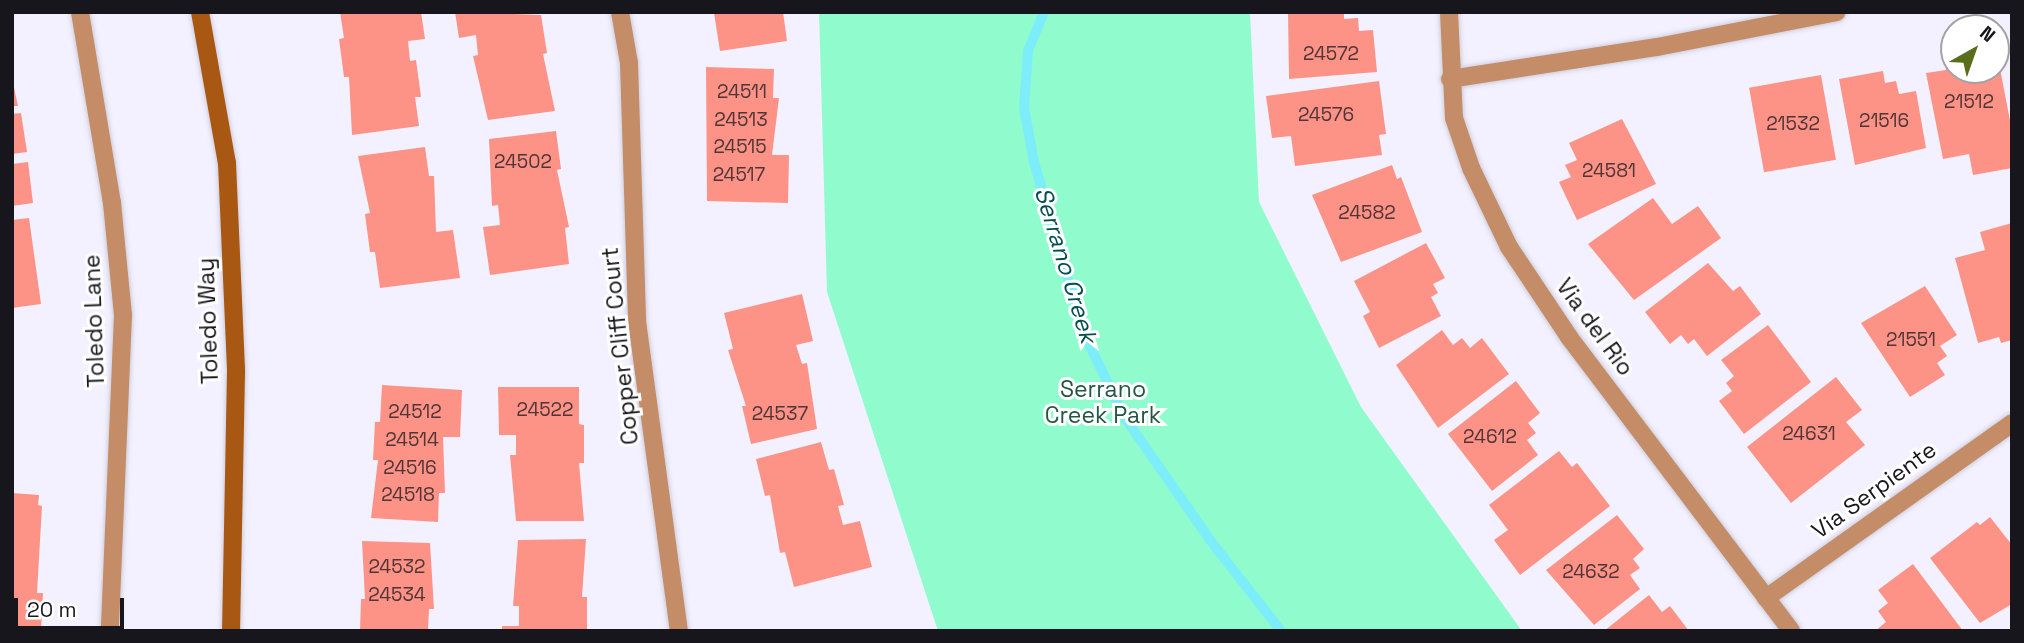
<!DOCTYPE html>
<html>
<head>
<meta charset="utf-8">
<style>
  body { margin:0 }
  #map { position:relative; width:2024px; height:643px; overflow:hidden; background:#f3f1ff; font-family:"Space Grotesk",sans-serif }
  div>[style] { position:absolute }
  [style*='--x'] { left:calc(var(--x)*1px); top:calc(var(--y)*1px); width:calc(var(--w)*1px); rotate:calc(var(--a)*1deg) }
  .green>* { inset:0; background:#90fcce }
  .stream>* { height:10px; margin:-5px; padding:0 5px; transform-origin:5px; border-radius:5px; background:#7dedf9 }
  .building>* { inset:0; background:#fd9287; transform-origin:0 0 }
  .roads { filter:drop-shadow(0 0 2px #d0cedb) drop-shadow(0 0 2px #d0cedb) }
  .minor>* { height:18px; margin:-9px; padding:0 9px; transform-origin:9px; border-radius:9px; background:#c48c67 }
  .secondary>* { height:18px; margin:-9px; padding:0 9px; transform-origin:9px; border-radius:9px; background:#a85812 }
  span { translate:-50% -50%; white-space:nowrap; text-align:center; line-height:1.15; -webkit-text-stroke:6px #fff; paint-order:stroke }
  .number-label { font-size:19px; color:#503537 }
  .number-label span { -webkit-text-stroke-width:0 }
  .street-label { font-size:23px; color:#17161c }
  .park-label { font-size:23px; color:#245642 }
  .water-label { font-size:24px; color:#034d53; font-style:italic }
  .frame { position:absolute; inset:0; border:14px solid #17161c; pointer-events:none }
  .north { position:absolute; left:1940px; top:14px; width:70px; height:70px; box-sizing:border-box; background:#fff; border:2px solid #a2a2a4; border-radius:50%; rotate:40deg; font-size:19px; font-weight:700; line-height:28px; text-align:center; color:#17161c }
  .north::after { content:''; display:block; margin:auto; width:24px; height:32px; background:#5a6d1a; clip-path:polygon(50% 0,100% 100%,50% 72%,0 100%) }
  .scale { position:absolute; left:14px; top:598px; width:110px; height:32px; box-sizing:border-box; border:4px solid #17161c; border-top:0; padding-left:9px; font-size:21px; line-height:24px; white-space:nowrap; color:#17161c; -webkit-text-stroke:5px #fff; paint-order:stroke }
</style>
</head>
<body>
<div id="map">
  <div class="green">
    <div style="clip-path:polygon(819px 12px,1250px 12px,1259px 202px,1361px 407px,1522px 631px,938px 631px,827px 292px)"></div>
  </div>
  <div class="stream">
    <div style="--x:1044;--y:12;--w:42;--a:112.3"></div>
    <div style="--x:1028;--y:51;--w:57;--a:94"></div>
    <div style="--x:1024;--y:108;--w:55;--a:79.5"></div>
    <div style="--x:1034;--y:162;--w:177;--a:73.9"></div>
    <div style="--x:1083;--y:332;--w:96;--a:64"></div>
    <div style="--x:1125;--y:418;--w:149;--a:55.1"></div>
    <div style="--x:1210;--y:540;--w:115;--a:52"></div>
  </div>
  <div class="building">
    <div style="clip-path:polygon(340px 12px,421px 12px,425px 39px,408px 41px,410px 61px,416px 60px,421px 97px,415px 97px,419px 126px,352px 135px,349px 77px,344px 77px,339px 39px,344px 38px)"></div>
    <div style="clip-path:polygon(455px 12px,541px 15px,547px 53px,543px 54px,555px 111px,488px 120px,473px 56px,478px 55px,476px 35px,459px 38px)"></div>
    <div style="clip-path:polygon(718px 12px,783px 12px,787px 41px,720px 51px,714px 13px)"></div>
    <div style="clip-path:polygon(1288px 12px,1344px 12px,1344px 19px,1358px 18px,1359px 31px,1373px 30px,1377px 72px,1289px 79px)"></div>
    <div style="clip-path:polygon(1997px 53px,2012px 131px,2012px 168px,1973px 175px,1969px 154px,1943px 159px,1926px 73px,1946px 70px,1945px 63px,1954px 61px,1954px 70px,1996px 70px)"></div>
    <div style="clip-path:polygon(706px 67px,774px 69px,773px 98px,779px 98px,772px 155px,789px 155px,788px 203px,707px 201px)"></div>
    <div style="clip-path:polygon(1883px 71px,1885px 83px,1896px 81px,1899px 94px,1916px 91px,1926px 148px,1855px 165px,1839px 79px)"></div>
    <div style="left:1821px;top:75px;width:86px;height:73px;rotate:80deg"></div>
    <div style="clip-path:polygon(12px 78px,18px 106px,12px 106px)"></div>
    <div style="clip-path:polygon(1379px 81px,1386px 134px,1379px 135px,1382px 155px,1295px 166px,1291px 136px,1272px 138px,1266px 96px)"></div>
    <div style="clip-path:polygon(21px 113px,27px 152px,12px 154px,12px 114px)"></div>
    <div style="clip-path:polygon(1622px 119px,1656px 184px,1577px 220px,1559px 182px,1571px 177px,1565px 165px,1577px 160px,1569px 143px)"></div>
    <div style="clip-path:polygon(556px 131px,561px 169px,557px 170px,569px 227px,565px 228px,569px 264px,490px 275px,483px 227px,500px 225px,498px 205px,492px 206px,489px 139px)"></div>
    <div style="clip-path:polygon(425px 147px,429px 176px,434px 176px,436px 232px,453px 230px,460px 278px,380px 288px,375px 252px,370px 252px,365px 214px,370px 213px,358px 156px)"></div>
    <div style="clip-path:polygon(28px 162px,33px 203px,12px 206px,12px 164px)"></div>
    <div style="clip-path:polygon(1392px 165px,1397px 179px,1401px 177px,1422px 232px,1341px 262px,1312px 195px)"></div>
    <div style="clip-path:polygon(1653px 198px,1672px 224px,1698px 206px,1721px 238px,1634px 300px,1588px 244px)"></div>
    <div style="clip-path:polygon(29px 218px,41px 304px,12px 308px,12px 220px)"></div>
    <div style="clip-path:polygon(2012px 223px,2012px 340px,2001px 343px,1999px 337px,1978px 343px,1955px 258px,1985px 250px,1980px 232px)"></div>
    <div style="clip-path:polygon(1426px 243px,1445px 278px,1433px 284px,1438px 293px,1431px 297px,1441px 316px,1379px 348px,1363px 316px,1370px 312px,1354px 281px)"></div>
    <div style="clip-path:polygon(1708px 263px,1733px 291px,1740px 286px,1761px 314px,1707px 356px,1694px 339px,1688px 344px,1681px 335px,1670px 344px,1645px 312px)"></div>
    <div style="clip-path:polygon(1925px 286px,1957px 335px,1940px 346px,1947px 356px,1937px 363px,1945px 375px,1910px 397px,1861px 323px)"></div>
    <div style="clip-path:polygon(802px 294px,813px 341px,796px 345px,802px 364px,807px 363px,817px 429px,751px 444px,742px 406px,746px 406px,728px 350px,733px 349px,724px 313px)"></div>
    <div style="clip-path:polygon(1768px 325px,1811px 382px,1744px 434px,1719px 401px,1732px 391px,1726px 383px,1734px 376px,1721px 360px)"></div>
    <div style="clip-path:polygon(1442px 330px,1453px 345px,1462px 338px,1470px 348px,1482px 338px,1509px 374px,1438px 428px,1396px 365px)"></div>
    <div style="clip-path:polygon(1836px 377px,1862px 410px,1846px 422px,1865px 445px,1791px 503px,1747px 447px)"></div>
    <div style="clip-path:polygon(1516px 381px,1540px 413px,1528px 423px,1536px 433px,1527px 440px,1538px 455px,1492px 491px,1448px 434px)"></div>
    <div style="clip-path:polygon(382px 385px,462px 390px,460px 437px,443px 437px,445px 493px,439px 493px,438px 522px,371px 518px,378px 460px,373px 460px,375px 422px,380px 422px)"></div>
    <div style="clip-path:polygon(498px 387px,579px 387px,579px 424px,584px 425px,584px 463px,579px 463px,584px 521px,516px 521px,510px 455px,516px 455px,516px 435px,499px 435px)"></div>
    <div style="clip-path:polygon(821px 442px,829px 470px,834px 469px,844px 505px,838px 506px,843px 525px,860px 521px,872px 567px,794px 587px,785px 552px,780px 553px,770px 495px,765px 496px,756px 459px)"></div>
    <div style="clip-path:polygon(1559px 451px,1572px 467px,1577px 463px,1610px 506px,1520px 575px,1494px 540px,1508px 530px,1489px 505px)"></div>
    <div style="clip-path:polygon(12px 493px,39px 495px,38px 505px,42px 506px,37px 593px,43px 593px,41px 629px,12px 627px)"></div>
    <div style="clip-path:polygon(1617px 515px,1644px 549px,1633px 559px,1640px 568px,1630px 575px,1640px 589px,1594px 625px,1546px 570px)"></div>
    <div style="clip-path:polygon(1990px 517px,2012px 545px,2012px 604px,1980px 623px,1930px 558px,1977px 522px,1980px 525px)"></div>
    <div style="clip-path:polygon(586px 539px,582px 597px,587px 597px,587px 631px,502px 631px,502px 626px,519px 626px,519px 606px,513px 606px,518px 540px)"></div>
    <div style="clip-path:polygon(362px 541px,430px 543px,434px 609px,429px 609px,428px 631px,360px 631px,361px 599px,365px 599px)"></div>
    <div style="clip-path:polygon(1913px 564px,1963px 631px,1875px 631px,1886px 622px,1878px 611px,1888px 603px,1878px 590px)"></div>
    <div style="clip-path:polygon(1649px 595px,1662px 612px,1670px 606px,1689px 631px,1604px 631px)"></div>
  </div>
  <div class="roads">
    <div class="minor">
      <div style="--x:80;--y:12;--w:194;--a:80.5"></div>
      <div style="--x:112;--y:203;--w:113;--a:84.4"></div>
      <div style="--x:123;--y:315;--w:316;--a:92.4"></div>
      <div style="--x:620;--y:12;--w:52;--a:80"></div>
      <div style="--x:629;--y:63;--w:258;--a:88.2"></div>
      <div style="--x:637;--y:321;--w:313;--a:82.3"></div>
      <div style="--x:1449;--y:12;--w:106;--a:87.3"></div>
      <div style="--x:1454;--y:118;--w:53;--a:71.2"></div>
      <div style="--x:1471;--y:168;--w:88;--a:64.3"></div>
      <div style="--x:1509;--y:247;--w:108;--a:56.3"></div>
      <div style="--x:1569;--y:337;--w:368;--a:52.9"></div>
      <div style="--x:1450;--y:79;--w:209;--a:-8.8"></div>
      <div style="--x:1657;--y:47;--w:183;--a:-11"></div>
      <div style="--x:1766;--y:598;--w:302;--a:-35.4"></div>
    </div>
    <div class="secondary">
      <div style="--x:200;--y:12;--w:153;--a:79.9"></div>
      <div style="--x:227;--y:163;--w:209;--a:87.5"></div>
      <div style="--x:236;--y:372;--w:259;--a:91.1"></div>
    </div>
  </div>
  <div class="number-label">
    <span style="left:1331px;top:54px">24572</span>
    <span style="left:742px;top:92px">24511</span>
    <span style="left:1969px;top:102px">21512</span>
    <span style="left:1326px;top:115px">24576</span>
    <span style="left:741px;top:120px">24513</span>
    <span style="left:1884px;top:121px">21516</span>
    <span style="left:1793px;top:124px">21532</span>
    <span style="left:740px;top:147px">24515</span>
    <span style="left:523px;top:162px">24502</span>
    <span style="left:1609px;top:171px">24581</span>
    <span style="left:739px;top:175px">24517</span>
    <span style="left:1367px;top:213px">24582</span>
    <span style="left:1911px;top:340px">21551</span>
    <span style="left:545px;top:410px">24522</span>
    <span style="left:415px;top:412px">24512</span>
    <span style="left:780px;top:414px">24537</span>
    <span style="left:1809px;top:434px">24631</span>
    <span style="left:1490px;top:437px">24612</span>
    <span style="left:412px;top:440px">24514</span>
    <span style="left:410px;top:468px">24516</span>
    <span style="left:408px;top:495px">24518</span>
    <span style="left:397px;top:567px">24532</span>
    <span style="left:1591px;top:572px">24632</span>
    <span style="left:397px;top:595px">24534</span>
  </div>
  <div class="street-label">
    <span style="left:94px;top:321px;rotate:-92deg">Toledo Lane</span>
    <span style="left:208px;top:321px;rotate:-92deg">Toledo Way</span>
    <span style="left:1595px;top:327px;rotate:54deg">Via del Rio</span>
    <span style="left:620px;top:346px;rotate:-96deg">Copper Cliff Court</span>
    <span style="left:1874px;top:490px;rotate:-36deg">Via Serpiente</span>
  </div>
  <div class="park-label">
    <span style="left:1103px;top:402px">Serrano<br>Creek Park</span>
  </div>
  <div class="water-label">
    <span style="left:1066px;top:265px;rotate:73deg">Serrano Creek</span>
  </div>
  <div class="frame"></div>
  <div class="north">N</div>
  <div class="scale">20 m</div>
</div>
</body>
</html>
